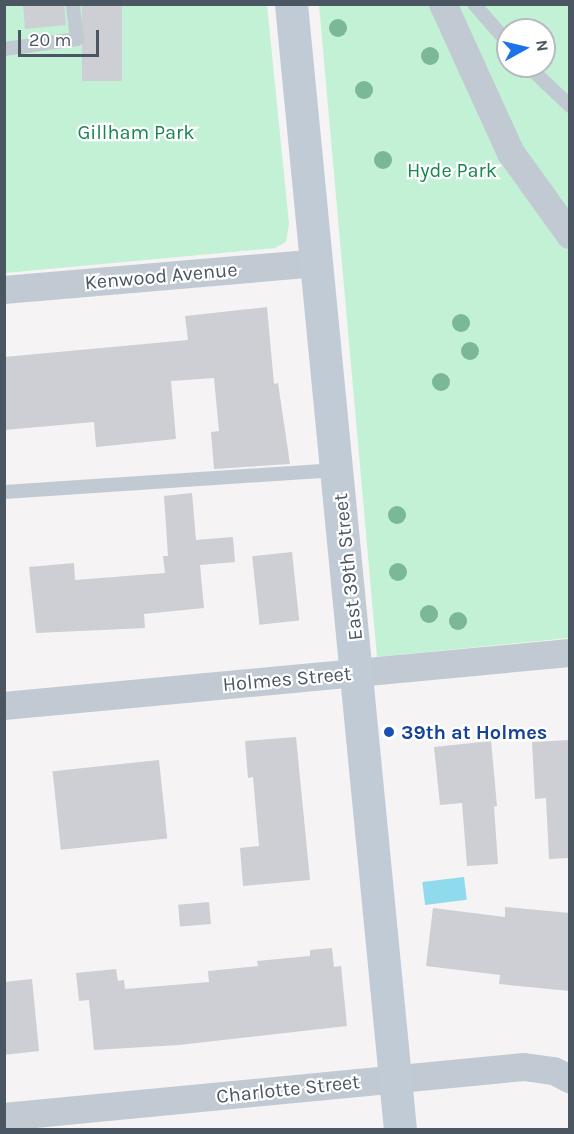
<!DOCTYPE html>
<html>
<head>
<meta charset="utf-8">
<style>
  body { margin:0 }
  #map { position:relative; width:574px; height:1134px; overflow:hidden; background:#f5f3f3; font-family:Karla,sans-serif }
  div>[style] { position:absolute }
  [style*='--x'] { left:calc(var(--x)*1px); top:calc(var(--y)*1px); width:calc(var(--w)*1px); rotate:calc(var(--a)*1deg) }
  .green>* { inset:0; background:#c3f1d5 }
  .water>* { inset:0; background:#90daee; transform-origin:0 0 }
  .building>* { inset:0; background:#cdcfd5; transform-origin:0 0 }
  .service>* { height:14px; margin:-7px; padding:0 7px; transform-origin:7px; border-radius:7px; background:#c1cad2 }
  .minor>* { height:28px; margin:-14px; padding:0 14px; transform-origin:14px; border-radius:14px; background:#c1cad2 }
  .secondary>* { height:33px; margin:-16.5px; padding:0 16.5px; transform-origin:16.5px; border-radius:16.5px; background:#c1cbd6 }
  .trees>* { width:18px; height:18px; margin:-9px; border-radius:50%; background:#7bb799 }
  .dots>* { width:16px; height:16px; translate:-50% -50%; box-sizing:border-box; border:3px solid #fff; border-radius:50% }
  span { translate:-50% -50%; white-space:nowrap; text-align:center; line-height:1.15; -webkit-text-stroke:4.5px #fff; paint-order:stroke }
  .park-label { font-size:20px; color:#17864f }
  .street-label { font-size:20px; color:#4a5661 }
  .transit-label { font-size:20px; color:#164399; font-weight:700 }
  .left { translate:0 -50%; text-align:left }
  .frame { position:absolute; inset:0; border:6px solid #4a5661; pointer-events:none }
  .north { position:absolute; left:496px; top:18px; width:60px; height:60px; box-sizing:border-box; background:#fff; border:2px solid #b7bbc0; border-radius:50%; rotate:82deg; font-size:16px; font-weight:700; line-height:24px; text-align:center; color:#4a5661 }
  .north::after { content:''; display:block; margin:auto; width:21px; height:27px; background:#1a73e8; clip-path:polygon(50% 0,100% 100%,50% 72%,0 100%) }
  .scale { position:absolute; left:18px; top:30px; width:81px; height:27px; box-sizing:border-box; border:3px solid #4a5661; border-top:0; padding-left:8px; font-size:18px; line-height:21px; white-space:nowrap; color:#4a5661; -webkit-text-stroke:4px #fff; paint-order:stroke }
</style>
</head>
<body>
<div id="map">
  <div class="green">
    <div style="clip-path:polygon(5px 5px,267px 5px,289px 224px,286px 242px,275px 248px,5px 273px)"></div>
    <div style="clip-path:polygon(evenodd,319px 5px,569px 5px,569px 638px,377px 657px,319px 5px,508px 30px,544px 30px,544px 66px,508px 66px,508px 30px)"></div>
  </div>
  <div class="water">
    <div style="left:464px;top:877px;width:23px;height:42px;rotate:83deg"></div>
  </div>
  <div class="building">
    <div style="clip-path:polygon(23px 4px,64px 4px,66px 25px,25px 29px)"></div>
    <div style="left:82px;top:4px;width:40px;height:77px"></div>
    <div style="clip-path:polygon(267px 307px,274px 384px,278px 383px,290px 464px,214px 469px,211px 432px,219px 431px,214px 378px,171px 381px,176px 439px,96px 447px,94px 422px,4px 430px,4px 357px,188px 340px,185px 316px)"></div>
    <div style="clip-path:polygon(192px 493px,196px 540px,233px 537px,235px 562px,200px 565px,204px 608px,144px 614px,145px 628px,36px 633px,29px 567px,74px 563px,75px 580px,165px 573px,163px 556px,168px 556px,164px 496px)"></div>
    <div style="left:292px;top:552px;width:69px;height:40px;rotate:84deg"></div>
    <div style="clip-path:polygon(296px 737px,310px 880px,243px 886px,240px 848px,259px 846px,253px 777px,248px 778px,245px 741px)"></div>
    <div style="clip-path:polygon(570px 740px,570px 858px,549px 859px,546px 798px,535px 799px,532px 742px)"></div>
    <div style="clip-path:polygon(491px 741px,497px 806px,494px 807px,498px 864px,467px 866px,462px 803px,440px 805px,434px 747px)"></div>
    <div style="left:159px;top:760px;width:79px;height:107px;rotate:84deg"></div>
    <div style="left:209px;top:902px;width:22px;height:31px;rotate:85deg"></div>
    <div style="clip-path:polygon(505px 907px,570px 913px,570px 991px,499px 984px,500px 975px,426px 966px,433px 908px,505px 917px)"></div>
    <div style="clip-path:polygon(332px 948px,334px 967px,341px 966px,347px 1026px,179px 1045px,94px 1050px,89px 1000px,79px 1001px,76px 973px,116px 969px,118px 981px,124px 980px,125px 989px,209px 982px,208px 971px,258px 966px,257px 961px,310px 956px,310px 950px)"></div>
    <div style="clip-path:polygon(32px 979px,39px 1051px,4px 1055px,4px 982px)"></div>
  </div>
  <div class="service">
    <div style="--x:474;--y:4;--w:52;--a:48.9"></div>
    <div style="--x:4;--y:49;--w:74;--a:-7.8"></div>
    <div style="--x:77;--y:39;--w:35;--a:-97"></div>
    <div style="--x:528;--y:66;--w:58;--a:43.6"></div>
    <div style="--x:4;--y:492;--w:333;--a:-3.8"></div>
  </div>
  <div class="minor">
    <div style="--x:443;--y:4;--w:164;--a:65.5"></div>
    <div style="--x:511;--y:153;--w:101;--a:54.3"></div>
    <div style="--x:4;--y:290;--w:315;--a:-4.9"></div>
    <div style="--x:4;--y:706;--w:568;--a:-5.35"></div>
    <div style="--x:4;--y:1117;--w:522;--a:-5.49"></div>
    <div style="--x:524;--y:1067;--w:30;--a:8"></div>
    <div style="--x:554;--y:1071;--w:18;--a:27"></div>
  </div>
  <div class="secondary">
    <div style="--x:291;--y:4;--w:1131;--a:84.47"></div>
  </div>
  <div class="trees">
    <div style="left:338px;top:28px"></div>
    <div style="left:430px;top:56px"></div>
    <div style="left:364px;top:90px"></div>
    <div style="left:383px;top:160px"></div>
    <div style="left:461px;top:323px"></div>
    <div style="left:470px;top:351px"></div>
    <div style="left:441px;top:382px"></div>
    <div style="left:397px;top:515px"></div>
    <div style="left:398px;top:572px"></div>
    <div style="left:429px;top:614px"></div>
    <div style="left:458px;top:621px"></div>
  </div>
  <div class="dots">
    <div style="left:389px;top:732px;background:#1a4fb4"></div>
  </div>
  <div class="park-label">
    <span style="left:136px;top:132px">Gillham Park</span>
    <span style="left:452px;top:170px">Hyde Park</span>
  </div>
  <div class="street-label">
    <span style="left:161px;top:276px;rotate:-5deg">Kenwood Avenue</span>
    <span style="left:348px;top:567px;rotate:-96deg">East 39th Street</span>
    <span style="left:287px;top:679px;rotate:-5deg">Holmes Street</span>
    <span style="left:288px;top:1089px;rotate:-6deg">Charlotte Street</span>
  </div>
  <div class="transit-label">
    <span class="left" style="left:401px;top:732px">39th at Holmes</span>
  </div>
  <div class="frame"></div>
  <div class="north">N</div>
  <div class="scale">20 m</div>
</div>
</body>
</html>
